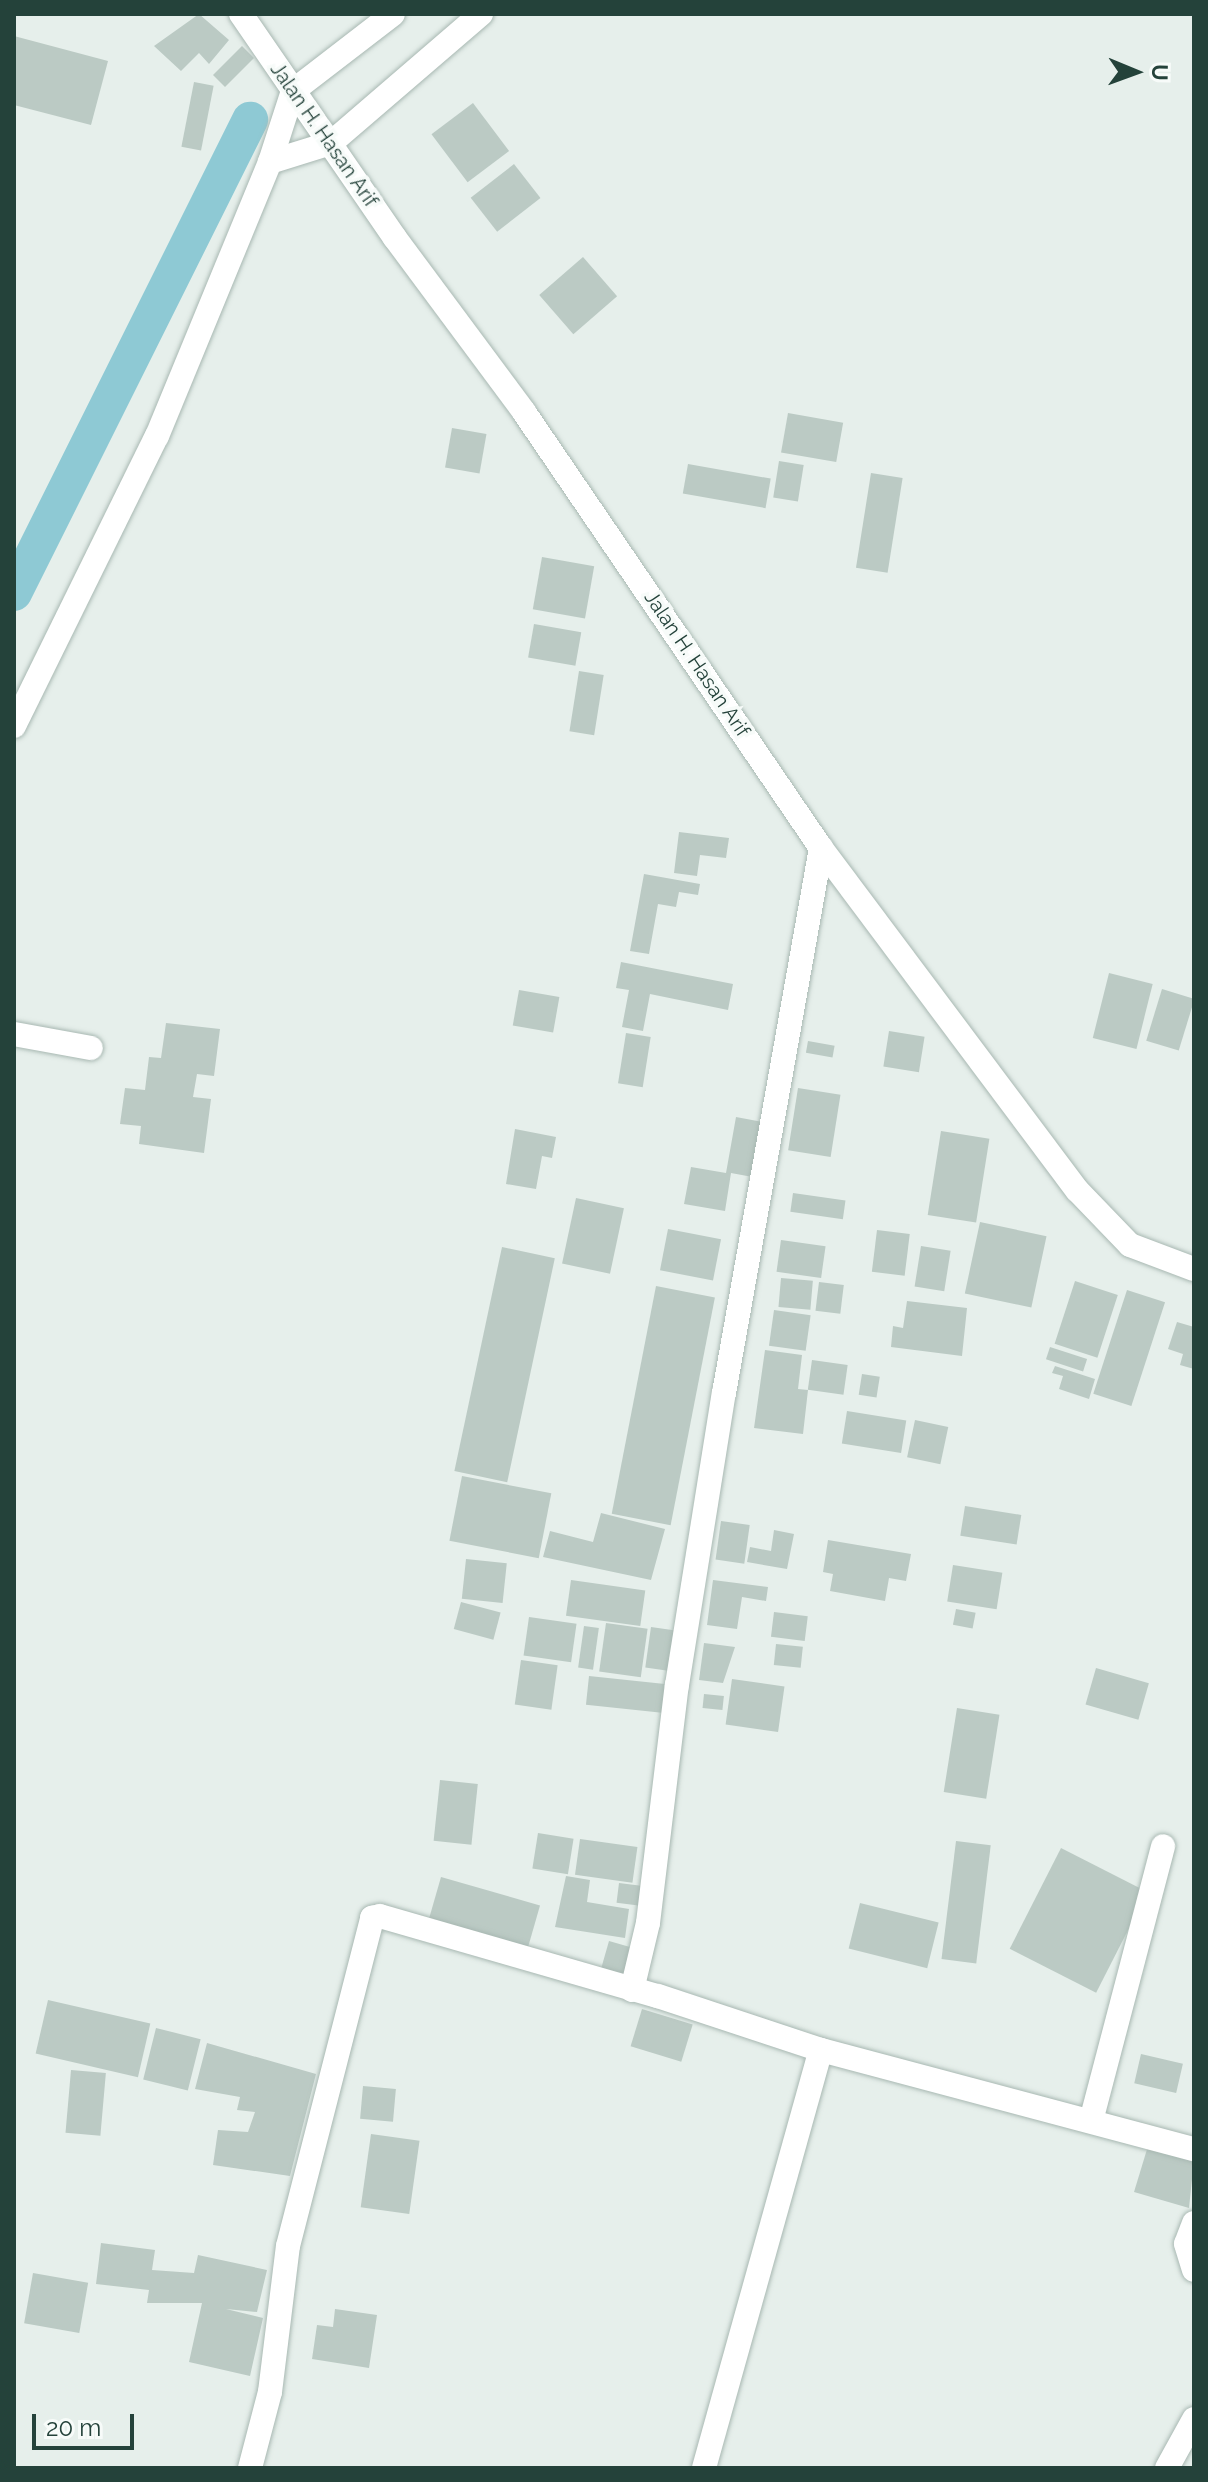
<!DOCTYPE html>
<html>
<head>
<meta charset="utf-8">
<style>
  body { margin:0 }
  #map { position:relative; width:1208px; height:2482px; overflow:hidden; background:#e6efeb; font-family:Raleway,sans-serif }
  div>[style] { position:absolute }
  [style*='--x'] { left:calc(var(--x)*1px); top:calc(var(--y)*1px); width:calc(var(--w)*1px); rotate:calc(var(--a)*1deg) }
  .canal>* { height:36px; margin:-18px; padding:0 18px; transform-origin:18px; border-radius:18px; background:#8ec9d4 }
  .building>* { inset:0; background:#bbcac4; transform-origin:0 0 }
  .roads { filter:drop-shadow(0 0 2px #a8b8b2) drop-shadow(0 0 2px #a8b8b2) }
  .street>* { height:24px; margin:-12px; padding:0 12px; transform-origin:12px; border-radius:12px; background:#fff }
  .secondary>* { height:24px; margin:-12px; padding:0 12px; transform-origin:12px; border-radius:12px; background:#fff }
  span { translate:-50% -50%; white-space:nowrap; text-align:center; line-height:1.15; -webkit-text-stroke:7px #f7fbf9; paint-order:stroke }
  .street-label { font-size:20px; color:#24423a }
  .frame { position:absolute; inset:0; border:16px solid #24423a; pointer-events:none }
  .north { position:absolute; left:1096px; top:32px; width:80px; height:80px; -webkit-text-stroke:6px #f7fbf9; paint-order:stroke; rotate:91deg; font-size:22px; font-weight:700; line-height:32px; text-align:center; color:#24423a }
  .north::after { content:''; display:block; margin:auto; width:28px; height:36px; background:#24423a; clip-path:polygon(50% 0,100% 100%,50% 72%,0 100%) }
  .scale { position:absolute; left:32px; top:2414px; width:102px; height:36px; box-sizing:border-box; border:4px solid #24423a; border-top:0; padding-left:10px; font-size:24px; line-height:28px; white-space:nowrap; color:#24423a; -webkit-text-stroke:6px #f7fbf9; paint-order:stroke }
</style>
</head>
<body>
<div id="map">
  <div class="canal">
    <div style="--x:14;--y:593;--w:529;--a:-63.48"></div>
  </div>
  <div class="building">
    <div style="clip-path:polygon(199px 14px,229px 40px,209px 64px,199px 53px,181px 71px,154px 46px)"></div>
    <div style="clip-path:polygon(14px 36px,108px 61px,91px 125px,14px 105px)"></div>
    <div style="left:242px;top:46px;width:17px;height:41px;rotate:45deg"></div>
    <div style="left:194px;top:82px;width:20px;height:66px;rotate:11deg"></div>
    <div style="left:473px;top:103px;width:60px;height:52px;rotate:53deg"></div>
    <div style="left:514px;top:164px;width:43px;height:55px;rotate:52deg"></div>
    <div style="left:583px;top:257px;width:52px;height:58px;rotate:49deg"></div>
    <div style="left:788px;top:413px;width:56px;height:40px;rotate:10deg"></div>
    <div style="left:452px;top:428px;width:35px;height:40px;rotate:10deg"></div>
    <div style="left:779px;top:461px;width:25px;height:37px;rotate:9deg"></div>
    <div style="left:688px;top:464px;width:84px;height:30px;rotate:10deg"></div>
    <div style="left:871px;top:473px;width:32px;height:96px;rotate:9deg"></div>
    <div style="left:542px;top:557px;width:53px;height:53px;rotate:10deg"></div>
    <div style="left:534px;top:624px;width:48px;height:34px;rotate:10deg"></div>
    <div style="left:579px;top:671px;width:25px;height:61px;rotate:9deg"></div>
    <div style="clip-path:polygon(679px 832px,729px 838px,726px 858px,700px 855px,697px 876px,674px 873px)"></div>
    <div style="clip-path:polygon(644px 874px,700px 884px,698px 895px,679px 892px,676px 907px,658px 904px,649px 954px,630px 951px)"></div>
    <div style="clip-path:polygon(621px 962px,733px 984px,728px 1010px,650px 994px,643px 1031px,622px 1027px,629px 990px,616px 988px)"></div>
    <div style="left:1109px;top:973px;width:45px;height:67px;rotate:14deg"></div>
    <div style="left:1162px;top:989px;width:34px;height:54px;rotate:17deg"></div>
    <div style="left:519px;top:990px;width:41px;height:36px;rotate:10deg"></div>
    <div style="clip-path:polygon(166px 1023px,220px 1029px,214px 1076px,197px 1074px,193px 1097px,211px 1099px,204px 1153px,139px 1144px,141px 1126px,120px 1124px,125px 1088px,145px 1090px,149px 1057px,161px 1058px)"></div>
    <div style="left:889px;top:1031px;width:36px;height:36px;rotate:9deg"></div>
    <div style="left:626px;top:1033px;width:25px;height:51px;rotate:9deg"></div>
    <div style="left:808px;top:1041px;width:27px;height:12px;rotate:10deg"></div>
    <div style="left:798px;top:1088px;width:43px;height:63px;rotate:9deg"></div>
    <div style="clip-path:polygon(736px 1117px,768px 1123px,758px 1178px,731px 1173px,725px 1211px,684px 1204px,691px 1167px,726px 1173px)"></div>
    <div style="clip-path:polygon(515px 1129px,556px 1137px,552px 1158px,542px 1156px,536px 1189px,506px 1184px)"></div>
    <div style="left:941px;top:1131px;width:49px;height:85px;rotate:9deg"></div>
    <div style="left:793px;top:1193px;width:53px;height:19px;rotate:8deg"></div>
    <div style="left:576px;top:1198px;width:49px;height:67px;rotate:12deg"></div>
    <div style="left:980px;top:1222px;width:68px;height:73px;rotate:12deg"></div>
    <div style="left:668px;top:1229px;width:54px;height:42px;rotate:11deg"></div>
    <div style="left:877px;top:1230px;width:33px;height:42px;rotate:7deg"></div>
    <div style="left:781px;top:1240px;width:45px;height:32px;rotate:8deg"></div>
    <div style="left:921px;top:1246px;width:30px;height:41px;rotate:9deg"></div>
    <div style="left:502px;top:1247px;width:54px;height:229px;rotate:12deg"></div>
    <div style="left:781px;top:1278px;width:32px;height:29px;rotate:5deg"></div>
    <div style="left:1075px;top:1281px;width:45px;height:66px;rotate:18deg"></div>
    <div style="left:819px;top:1282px;width:25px;height:29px;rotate:7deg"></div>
    <div style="left:656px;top:1286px;width:60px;height:232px;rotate:11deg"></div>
    <div style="left:1127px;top:1290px;width:40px;height:109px;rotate:18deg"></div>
    <div style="clip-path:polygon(907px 1301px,967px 1308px,962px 1356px,891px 1347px,893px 1326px,903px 1328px)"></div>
    <div style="left:774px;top:1310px;width:37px;height:36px;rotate:8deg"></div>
    <div style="clip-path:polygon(1177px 1322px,1194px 1327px,1194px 1369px,1180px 1365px,1183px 1354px,1168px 1349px)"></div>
    <div style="left:1050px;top:1347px;width:39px;height:13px;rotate:18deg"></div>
    <div style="clip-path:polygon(765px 1350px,802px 1355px,798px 1389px,808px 1390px,803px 1434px,754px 1428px)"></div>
    <div style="left:812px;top:1360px;width:36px;height:30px;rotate:8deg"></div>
    <div style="clip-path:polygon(1055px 1366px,1095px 1379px,1089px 1399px,1059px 1389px,1063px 1376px,1052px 1373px)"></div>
    <div style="left:862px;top:1374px;width:18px;height:21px;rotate:9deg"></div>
    <div style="left:847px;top:1411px;width:60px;height:33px;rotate:9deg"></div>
    <div style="left:915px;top:1420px;width:34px;height:38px;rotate:12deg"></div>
    <div style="left:462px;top:1476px;width:91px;height:66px;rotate:11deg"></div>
    <div style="left:965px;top:1506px;width:57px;height:30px;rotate:9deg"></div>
    <div style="clip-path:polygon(601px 1513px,665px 1529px,651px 1580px,543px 1557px,550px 1531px,593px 1542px)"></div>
    <div style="left:721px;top:1521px;width:29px;height:39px;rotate:8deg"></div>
    <div style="clip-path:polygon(774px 1530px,794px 1534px,787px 1569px,747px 1562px,750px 1547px,771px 1551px)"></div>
    <div style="clip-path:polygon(828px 1540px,911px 1554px,906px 1581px,889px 1578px,885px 1601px,830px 1591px,833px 1574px,823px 1572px)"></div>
    <div style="left:466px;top:1559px;width:41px;height:40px;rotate:6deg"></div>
    <div style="left:953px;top:1565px;width:50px;height:37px;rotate:9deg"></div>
    <div style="left:571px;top:1580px;width:75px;height:36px;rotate:8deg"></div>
    <div style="clip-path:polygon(713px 1580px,768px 1587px,766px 1601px,742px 1597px,737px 1629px,707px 1625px)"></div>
    <div style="left:461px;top:1602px;width:41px;height:28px;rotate:15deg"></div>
    <div style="left:956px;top:1609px;width:20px;height:16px;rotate:11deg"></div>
    <div style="left:774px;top:1612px;width:34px;height:25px;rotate:7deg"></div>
    <div style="left:529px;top:1617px;width:48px;height:39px;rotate:8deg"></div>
    <div style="left:606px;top:1623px;width:42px;height:49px;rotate:8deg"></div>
    <div style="left:584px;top:1626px;width:15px;height:42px;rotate:8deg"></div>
    <div style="left:651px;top:1627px;width:30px;height:41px;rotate:8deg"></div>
    <div style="clip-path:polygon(704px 1643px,735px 1647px,723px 1683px,699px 1680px)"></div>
    <div style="left:776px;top:1644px;width:27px;height:21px;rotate:6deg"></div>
    <div style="left:521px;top:1660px;width:37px;height:45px;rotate:8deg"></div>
    <div style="left:1096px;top:1668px;width:55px;height:38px;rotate:16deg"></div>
    <div style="left:589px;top:1676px;width:81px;height:29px;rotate:6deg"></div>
    <div style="left:732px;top:1679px;width:53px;height:46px;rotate:8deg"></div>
    <div style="left:704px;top:1694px;width:20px;height:14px;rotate:6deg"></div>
    <div style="left:957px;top:1708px;width:43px;height:85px;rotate:9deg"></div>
    <div style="left:440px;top:1780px;width:38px;height:61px;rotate:6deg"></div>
    <div style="left:538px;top:1833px;width:36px;height:36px;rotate:9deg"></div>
    <div style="left:580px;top:1839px;width:58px;height:36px;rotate:8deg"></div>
    <div style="left:956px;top:1841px;width:35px;height:119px;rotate:7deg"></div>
    <div style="left:1061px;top:1848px;width:97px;height:113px;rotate:27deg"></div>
    <div style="clip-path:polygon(566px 1876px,590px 1880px,587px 1902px,629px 1909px,625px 1938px,555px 1927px)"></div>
    <div style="left:441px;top:1877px;width:103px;height:50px;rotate:16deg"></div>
    <div style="left:619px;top:1883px;width:32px;height:20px;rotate:7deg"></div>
    <div style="left:860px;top:1903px;width:81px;height:47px;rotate:14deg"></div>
    <div style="left:609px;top:1941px;width:29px;height:34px;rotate:16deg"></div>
    <div style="left:48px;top:2000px;width:105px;height:55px;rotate:13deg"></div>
    <div style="left:642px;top:2009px;width:53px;height:39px;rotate:17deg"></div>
    <div style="left:156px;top:2028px;width:46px;height:53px;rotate:14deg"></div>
    <div style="clip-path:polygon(207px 2043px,316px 2074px,290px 2176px,213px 2165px,218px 2130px,248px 2132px,255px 2112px,237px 2110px,240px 2097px,195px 2089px)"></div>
    <div style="left:1141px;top:2054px;width:43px;height:30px;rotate:13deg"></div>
    <div style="left:71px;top:2070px;width:35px;height:63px;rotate:5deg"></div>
    <div style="left:363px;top:2086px;width:33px;height:33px;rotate:5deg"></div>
    <div style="left:371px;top:2134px;width:49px;height:74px;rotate:8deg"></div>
    <div style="clip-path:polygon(1148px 2146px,1194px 2160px,1189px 2208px,1134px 2192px)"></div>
    <div style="clip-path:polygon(101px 2243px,155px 2250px,152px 2270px,194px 2273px,198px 2255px,267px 2270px,257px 2312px,226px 2309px,263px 2318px,250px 2376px,189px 2362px,202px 2303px,147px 2303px,149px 2290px,96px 2284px)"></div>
    <div style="left:33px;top:2273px;width:56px;height:51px;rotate:10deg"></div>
    <div style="clip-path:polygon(335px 2309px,377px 2315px,369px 2368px,312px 2359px,317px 2325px,333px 2327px)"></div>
  </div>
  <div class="roads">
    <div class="street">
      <div style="--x:270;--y:162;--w:64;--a:-17.3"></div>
      <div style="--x:14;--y:726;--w:323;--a:-63.8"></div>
      <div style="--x:157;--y:436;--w:296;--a:-67.6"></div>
      <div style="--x:270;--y:162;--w:75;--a:-72.1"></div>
      <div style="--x:14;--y:1034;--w:78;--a:10.3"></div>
      <div style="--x:632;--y:1990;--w:69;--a:-76.6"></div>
      <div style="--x:648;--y:1923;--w:240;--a:-83.1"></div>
      <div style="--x:677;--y:1685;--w:296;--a:-80.9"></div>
      <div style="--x:724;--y:1393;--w:554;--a:-79.91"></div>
      <div style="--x:1091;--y:2121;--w:284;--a:-75.3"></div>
      <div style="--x:1194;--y:2223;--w:22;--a:111"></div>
      <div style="--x:1186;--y:2244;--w:27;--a:73"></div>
      <div style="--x:250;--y:2468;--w:79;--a:-75.3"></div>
      <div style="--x:270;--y:2392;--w:147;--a:-83"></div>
      <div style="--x:288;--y:2246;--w:339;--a:-75.6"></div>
      <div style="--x:372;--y:1918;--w:8;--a:-14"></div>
      <div style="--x:380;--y:1916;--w:289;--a:16.1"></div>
      <div style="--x:658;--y:1996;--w:172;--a:18.3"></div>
      <div style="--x:821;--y:2050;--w:386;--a:14.9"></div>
      <div style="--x:704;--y:2468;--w:434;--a:-74.4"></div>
      <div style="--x:1167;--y:2468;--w:56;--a:-61.1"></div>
    </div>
    <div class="secondary">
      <div style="--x:241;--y:14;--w:272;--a:55.5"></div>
      <div style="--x:395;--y:238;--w:217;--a:53.4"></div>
      <div style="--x:524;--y:412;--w:528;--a:55.74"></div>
      <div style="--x:821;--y:848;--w:427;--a:53.2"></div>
      <div style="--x:1077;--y:1190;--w:76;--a:46.1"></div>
      <div style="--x:1130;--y:1245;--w:68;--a:20.6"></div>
      <div style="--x:293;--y:91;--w:126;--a:-37.6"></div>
      <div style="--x:331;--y:143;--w:198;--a:-40.7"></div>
    </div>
  </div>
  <div class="street-label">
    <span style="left:324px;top:135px;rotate:55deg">Jalan H. Hasan Arif</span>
    <span style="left:697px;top:664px;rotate:56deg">Jalan H. Hasan Arif</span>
  </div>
  <div class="frame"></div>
  <div class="north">U</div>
  <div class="scale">20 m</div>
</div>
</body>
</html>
